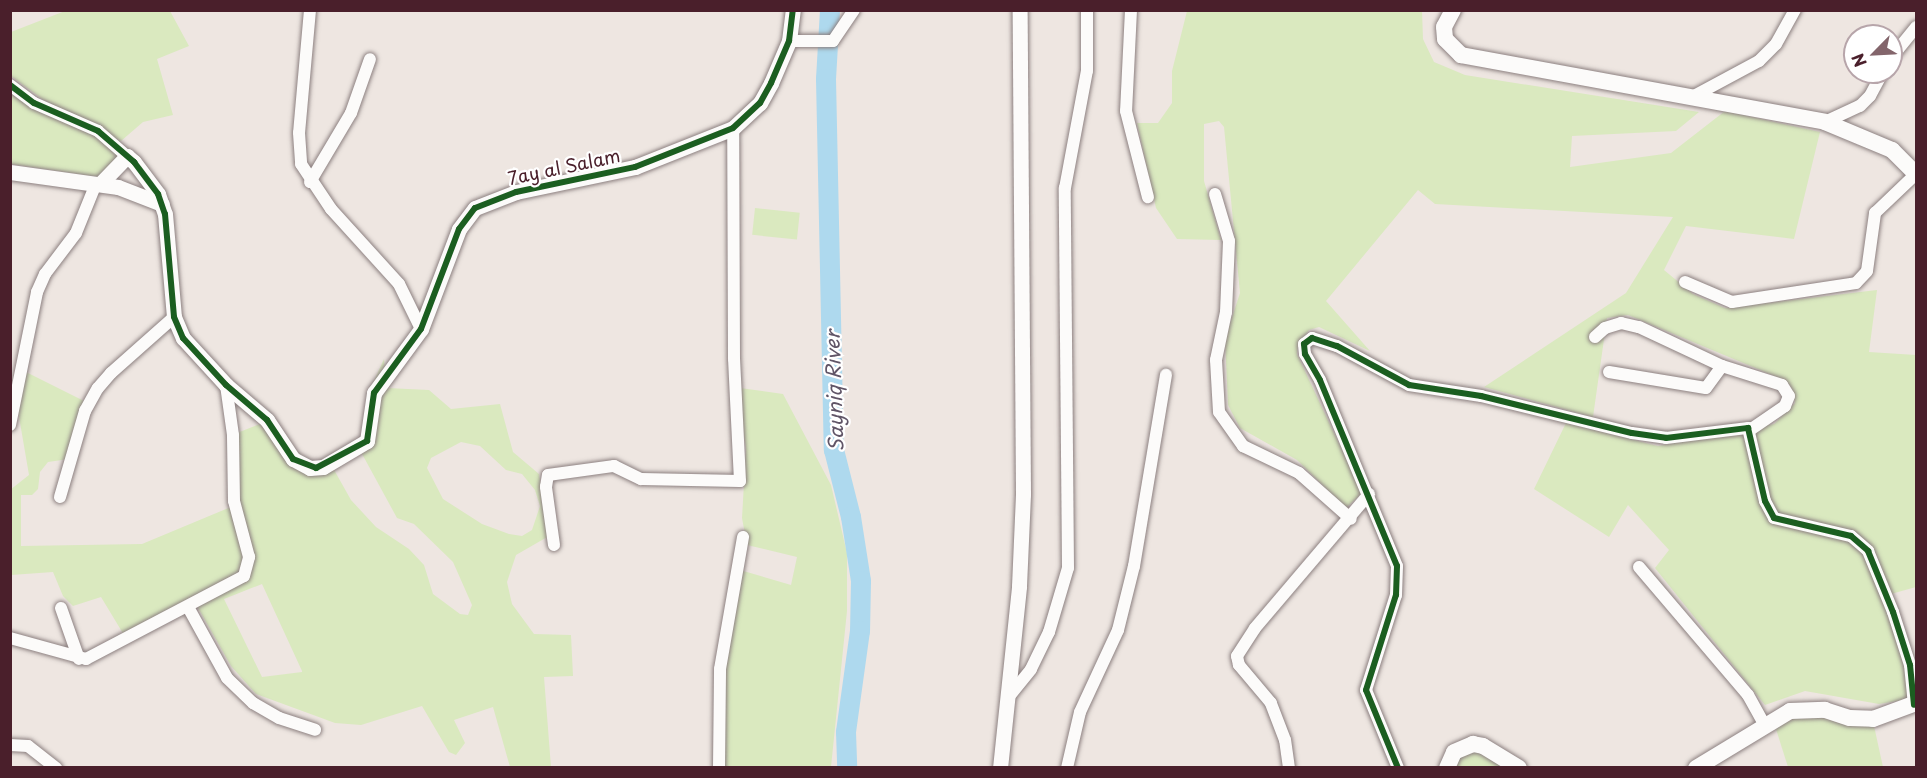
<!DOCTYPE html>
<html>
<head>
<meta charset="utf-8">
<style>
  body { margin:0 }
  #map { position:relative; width:1927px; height:778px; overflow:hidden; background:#eee6e1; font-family:"Playpen Sans",sans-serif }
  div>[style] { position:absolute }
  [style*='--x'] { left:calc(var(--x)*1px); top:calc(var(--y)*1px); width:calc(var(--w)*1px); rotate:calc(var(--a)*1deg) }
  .green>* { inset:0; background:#dae9bf; transform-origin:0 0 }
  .river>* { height:20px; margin:-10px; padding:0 10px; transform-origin:10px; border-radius:10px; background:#aed9ee }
  .roads { filter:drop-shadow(0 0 2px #8c8080) drop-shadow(0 0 2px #8c8080) }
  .minor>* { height:12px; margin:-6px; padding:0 6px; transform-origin:6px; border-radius:6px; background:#fcfbfa }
  .tertiary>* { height:15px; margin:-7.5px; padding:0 7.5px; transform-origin:7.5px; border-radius:7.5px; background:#fcfbfa }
  .secondary>* { height:16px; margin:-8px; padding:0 8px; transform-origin:8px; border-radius:8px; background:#fcfbfa }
  .cycleway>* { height:6px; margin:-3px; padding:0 3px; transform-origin:3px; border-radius:3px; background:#1b5e20 }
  span { translate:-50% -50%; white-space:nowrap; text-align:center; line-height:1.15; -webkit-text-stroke:4.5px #fff; paint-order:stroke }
  .street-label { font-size:18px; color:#4a1f2b }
  .water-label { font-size:20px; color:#605567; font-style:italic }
  .frame { position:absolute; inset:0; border:12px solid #4a1f2b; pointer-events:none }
  .north { position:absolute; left:1843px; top:24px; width:60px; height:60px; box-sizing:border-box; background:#fff; border:2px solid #b7a5aa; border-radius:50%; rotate:246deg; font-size:16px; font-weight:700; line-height:24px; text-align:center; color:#4a1f2b }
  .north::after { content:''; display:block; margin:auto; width:21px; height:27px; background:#83656b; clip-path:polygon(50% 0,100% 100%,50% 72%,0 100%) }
</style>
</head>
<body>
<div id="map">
  <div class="green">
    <div style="clip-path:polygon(1422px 10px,1423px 39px,1434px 62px,1465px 75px,1699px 112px,1676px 131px,1572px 136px,1570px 167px,1671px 153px,1725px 111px,1820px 132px,1794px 239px,1686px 226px,1664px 270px,1693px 294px,1725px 308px,1877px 290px,1869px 352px,1916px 355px,1916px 587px,1891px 594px,1910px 699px,1879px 704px,1805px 691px,1765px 705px,1655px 568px,1669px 550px,1628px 505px,1609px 537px,1534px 489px,1566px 423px,1658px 446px,1774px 424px,1795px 403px,1791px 387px,1784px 380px,1628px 315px,1607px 318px,1593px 417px,1484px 387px,1626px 293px,1673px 217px,1435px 204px,1418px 190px,1326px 301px,1370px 351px,1319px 327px,1309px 330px,1298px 345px,1297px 354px,1362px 493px,1346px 508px,1297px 460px,1240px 428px,1228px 405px,1225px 339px,1240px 293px,1224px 127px,1219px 121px,1204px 124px,1204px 181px,1221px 240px,1177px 239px,1156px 208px,1137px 123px,1158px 123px,1172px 103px,1172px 71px,1187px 11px)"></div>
    <div style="clip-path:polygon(65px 11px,170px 11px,189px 46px,157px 59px,173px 115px,143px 122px,121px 141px,42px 99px,11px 76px,11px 32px)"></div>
    <div style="clip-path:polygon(10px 87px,100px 136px,121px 156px,98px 177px,11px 164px)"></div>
    <div style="left:755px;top:208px;width:45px;height:27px;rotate:6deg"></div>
    <div style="clip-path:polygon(evenodd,384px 359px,387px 388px,429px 390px,451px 409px,500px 404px,513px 452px,539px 474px,549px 536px,516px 555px,507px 582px,512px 604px,534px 634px,571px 635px,573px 676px,544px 677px,551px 767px,510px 767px,493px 707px,454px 720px,465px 743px,456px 755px,449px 752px,422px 706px,361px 725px,335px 723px,256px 694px,231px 666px,193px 599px,124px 635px,101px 597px,73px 606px,63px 596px,53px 572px,11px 575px,10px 490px,29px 475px,18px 411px,24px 371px,92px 405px,69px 459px,48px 462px,40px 472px,38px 489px,32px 495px,21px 495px,21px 546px,142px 544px,238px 504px,237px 433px,265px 422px,308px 472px,360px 450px,367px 396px,384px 359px,461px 442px,480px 446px,506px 470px,522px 474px,535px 490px,540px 506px,532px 530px,522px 536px,509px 534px,482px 524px,443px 499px,427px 468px,431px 458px,461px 442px,384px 359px,361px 452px,397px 518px,414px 524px,453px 562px,472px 605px,468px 615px,460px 614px,433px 594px,424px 565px,409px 549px,376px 527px,351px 500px,333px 468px,361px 452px,384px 359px,262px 584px,302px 671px,302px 672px,262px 677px,224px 599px,262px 584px)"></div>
    <div style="clip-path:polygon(740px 388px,783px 394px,831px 485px,847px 553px,847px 611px,831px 767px,724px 768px,723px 678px,740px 570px,791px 585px,797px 557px,747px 545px,742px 518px,746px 448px,737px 392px)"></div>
    <div style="clip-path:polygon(1800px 714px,1874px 726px,1883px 767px,1788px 767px,1775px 726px)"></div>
    <div style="clip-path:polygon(1472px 750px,1511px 768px,1456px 768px,1457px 758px)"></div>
  </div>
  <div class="river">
    <div style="--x:830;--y:10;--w:69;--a:93.3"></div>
    <div style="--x:826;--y:79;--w:371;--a:88.8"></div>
    <div style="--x:834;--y:450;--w:69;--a:75.8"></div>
    <div style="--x:851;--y:517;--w:65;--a:81.1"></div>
    <div style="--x:861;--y:581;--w:50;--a:91.1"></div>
    <div style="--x:860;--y:631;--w:102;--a:97.9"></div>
    <div style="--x:846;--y:732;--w:36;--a:88"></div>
  </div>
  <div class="roads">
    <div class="minor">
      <div style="--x:310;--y:10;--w:123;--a:95.1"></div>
      <div style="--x:299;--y:133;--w:31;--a:86"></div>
      <div style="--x:301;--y:164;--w:54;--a:56.3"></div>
      <div style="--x:331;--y:209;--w:101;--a:47.8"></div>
      <div style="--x:399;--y:284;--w:50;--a:63.9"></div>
      <div style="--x:1131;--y:10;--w:101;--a:92.8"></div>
      <div style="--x:1126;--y:111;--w:89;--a:75.7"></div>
      <div style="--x:789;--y:41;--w:44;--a:0"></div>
      <div style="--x:833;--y:41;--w:37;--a:-56"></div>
      <div style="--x:1891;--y:58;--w:40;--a:-51"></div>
      <div style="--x:10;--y:85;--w:30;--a:37"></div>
      <div style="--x:34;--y:103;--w:70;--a:23.6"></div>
      <div style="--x:98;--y:131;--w:38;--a:41"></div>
      <div style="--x:1692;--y:97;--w:76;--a:-28.2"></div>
      <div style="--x:1759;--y:61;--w:24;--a:-45"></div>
      <div style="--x:1776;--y:44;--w:39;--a:-61"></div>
      <div style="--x:1825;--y:122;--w:38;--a:-25"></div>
      <div style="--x:1860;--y:106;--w:14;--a:-45"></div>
      <div style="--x:1870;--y:96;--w:27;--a:-62"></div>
      <div style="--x:310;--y:182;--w:80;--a:-59.3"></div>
      <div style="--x:351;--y:113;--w:57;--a:-70.6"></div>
      <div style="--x:1215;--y:194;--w:49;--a:73.4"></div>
      <div style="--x:1229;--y:241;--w:71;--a:92.4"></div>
      <div style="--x:1226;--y:312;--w:49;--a:101.8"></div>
      <div style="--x:1216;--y:360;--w:52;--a:86.7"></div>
      <div style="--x:1219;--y:412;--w:42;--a:54.8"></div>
      <div style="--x:1243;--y:446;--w:62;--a:25.7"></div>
      <div style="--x:1299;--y:473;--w:69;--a:41.5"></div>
      <div style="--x:1685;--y:282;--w:51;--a:23.1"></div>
      <div style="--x:1732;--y:302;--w:125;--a:-8.7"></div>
      <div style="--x:1856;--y:283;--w:16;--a:-47"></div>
      <div style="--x:1867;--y:271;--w:59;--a:-82.1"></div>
      <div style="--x:1875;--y:213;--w:57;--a:-43.6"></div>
      <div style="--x:1595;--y:337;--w:13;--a:-42"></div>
      <div style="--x:1605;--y:328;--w:17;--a:-17"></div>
      <div style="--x:1621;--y:323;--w:18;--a:13"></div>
      <div style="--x:1639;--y:327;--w:92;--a:25.2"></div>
      <div style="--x:1609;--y:372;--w:98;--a:9.4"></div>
      <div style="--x:1706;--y:388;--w:27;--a:-54"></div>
      <div style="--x:1722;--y:366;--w:63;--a:17.6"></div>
      <div style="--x:1782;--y:385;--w:13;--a:58"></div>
      <div style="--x:1789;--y:396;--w:11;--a:112"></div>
      <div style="--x:1785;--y:406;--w:42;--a:145.6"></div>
      <div style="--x:10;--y:425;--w:136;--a:-78.5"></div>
      <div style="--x:37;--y:292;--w:20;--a:-66"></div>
      <div style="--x:45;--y:274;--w:51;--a:-52.9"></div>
      <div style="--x:76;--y:233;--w:51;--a:-68"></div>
      <div style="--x:60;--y:497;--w:90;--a:-73.8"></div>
      <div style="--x:85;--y:411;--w:26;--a:-61"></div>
      <div style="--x:98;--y:388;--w:20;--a:-49"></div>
      <div style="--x:111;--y:373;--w:84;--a:-41.6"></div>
      <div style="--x:554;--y:545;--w:59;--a:-97.9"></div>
      <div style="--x:546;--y:487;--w:12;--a:-81"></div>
      <div style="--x:548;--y:475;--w:67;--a:-7.8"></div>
      <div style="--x:614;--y:466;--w:30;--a:26"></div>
      <div style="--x:641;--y:479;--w:99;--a:1.2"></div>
      <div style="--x:740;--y:481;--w:122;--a:-92.8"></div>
      <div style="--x:734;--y:359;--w:231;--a:-90.2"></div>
      <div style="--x:1639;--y:567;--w:168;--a:49.6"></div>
      <div style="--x:1748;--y:695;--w:33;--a:61"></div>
      <div style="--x:188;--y:607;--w:81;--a:61.2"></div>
      <div style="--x:227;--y:678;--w:36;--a:44"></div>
      <div style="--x:253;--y:703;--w:30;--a:30"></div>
      <div style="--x:279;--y:718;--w:38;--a:18"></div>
      <div style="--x:61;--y:608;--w:54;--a:70.6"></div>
      <div style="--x:10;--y:638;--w:79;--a:15.4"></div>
      <div style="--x:86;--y:659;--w:178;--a:-27.7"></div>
      <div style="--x:244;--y:576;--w:20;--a:-75"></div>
      <div style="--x:249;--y:557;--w:58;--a:-105"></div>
      <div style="--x:234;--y:501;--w:66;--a:-90.9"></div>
      <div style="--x:233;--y:435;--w:50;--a:-98"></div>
      <div style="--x:1007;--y:699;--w:38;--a:-51"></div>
      <div style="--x:1031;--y:669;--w:41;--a:-64.1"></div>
      <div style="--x:1049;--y:632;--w:67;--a:-73.5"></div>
      <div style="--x:1068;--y:568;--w:380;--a:-90.5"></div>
      <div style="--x:1065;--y:188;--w:119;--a:-79.4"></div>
      <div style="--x:1087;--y:71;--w:61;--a:-90"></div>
      <div style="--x:10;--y:745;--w:18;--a:3"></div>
      <div style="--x:28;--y:746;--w:36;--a:38"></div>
      <div style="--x:719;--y:768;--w:99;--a:-89.4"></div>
      <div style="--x:720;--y:669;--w:134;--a:-80.1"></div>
      <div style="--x:1067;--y:768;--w:57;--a:-76.9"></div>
      <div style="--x:1080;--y:712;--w:90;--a:-65.1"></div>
      <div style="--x:1118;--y:630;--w:66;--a:-76"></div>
      <div style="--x:1134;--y:566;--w:194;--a:-80.5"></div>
      <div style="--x:1289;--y:768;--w:28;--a:-98"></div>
      <div style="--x:1285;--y:740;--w:40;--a:-111"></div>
      <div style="--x:1271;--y:703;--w:50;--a:-130.1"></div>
      <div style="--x:1239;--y:665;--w:9;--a:-103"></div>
      <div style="--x:1237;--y:656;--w:33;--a:-57"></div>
      <div style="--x:1255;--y:628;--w:176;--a:-49.6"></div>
      <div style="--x:1398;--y:768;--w:84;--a:-112.3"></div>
      <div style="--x:1366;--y:690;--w:100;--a:-72.5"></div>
      <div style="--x:1396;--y:595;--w:29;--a:-88"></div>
      <div style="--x:1397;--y:566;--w:201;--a:-112.5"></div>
      <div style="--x:1320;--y:380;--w:30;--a:-120"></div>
      <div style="--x:1305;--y:354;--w:10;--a:-96"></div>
      <div style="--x:1304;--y:344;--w:10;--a:-37"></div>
      <div style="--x:1312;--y:338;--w:26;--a:18"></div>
      <div style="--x:1337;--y:346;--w:82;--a:28.4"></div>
      <div style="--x:1409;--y:385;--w:73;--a:8.7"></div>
      <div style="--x:1481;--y:396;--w:155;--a:13.8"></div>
      <div style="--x:1632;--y:433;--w:34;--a:8"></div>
      <div style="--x:1666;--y:438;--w:83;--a:-7"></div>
      <div style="--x:1748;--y:428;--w:75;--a:76.9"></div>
      <div style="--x:1765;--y:501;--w:19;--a:62"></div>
      <div style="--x:1774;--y:518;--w:79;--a:13.2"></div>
      <div style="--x:1851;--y:536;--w:23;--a:41"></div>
      <div style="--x:1868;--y:551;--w:66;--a:67.7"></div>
      <div style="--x:1893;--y:612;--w:56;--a:72.2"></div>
      <div style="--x:1910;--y:665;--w:40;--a:84.3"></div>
    </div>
    <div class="tertiary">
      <div style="--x:10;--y:172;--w:109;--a:7.9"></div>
      <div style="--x:118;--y:187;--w:47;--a:21.1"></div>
      <div style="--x:100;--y:184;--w:39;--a:-46"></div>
      <div style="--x:127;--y:156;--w:9;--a:41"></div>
      <div style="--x:134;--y:162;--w:40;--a:53"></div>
      <div style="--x:158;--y:194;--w:21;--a:71"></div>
      <div style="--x:165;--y:214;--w:103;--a:85"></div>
      <div style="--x:174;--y:317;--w:23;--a:67"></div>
      <div style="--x:183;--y:338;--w:64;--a:47.5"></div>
      <div style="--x:226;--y:385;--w:54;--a:40.5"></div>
      <div style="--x:267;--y:420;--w:47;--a:56.3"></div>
      <div style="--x:293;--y:459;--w:19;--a:28"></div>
      <div style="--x:310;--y:468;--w:13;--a:-4"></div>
      <div style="--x:323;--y:467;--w:51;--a:-30.6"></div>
      <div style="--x:367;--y:441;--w:49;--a:-81.7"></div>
      <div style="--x:374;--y:393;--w:79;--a:-53.7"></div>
      <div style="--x:421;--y:329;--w:107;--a:-69.2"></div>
      <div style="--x:459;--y:229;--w:26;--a:-53"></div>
      <div style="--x:475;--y:208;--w:44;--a:-21.3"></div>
      <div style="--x:516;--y:192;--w:122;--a:-11.9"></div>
      <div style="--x:635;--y:167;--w:105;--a:-21.7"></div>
      <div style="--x:733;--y:128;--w:37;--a:-43"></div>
      <div style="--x:760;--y:103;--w:23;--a:-61"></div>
      <div style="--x:771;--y:83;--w:46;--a:-66.8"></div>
      <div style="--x:789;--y:41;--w:31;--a:-83"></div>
      <div style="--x:1000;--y:768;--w:183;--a:-84"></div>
      <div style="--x:1019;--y:586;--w:92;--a:-87.5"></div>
      <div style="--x:1023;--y:494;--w:484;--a:-90.4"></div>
    </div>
    <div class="secondary">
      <div style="--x:1453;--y:10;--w:19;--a:118"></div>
      <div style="--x:1444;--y:27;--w:12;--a:85"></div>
      <div style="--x:1445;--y:39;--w:23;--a:45"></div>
      <div style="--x:1461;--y:55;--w:370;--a:10.4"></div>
      <div style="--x:1825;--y:122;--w:73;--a:22.7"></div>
      <div style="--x:1892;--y:150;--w:34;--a:45"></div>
      <div style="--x:1447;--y:768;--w:17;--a:-66"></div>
      <div style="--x:1454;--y:752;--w:21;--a:-23"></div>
      <div style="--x:1473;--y:744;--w:10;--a:11"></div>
      <div style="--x:1483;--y:746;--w:42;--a:31.4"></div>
      <div style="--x:1696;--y:768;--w:110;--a:-31.2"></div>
      <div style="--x:1790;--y:711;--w:35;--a:-2"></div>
      <div style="--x:1825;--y:710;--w:26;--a:18"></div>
      <div style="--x:1850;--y:718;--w:23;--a:2"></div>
      <div style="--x:1873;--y:719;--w:46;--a:-20.4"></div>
    </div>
  </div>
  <div class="cycleway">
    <div style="--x:10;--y:85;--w:30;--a:37"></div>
    <div style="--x:34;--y:103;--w:70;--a:23.6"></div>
    <div style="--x:98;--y:131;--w:48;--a:40.7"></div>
    <div style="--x:134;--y:162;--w:40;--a:53"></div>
    <div style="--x:158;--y:194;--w:21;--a:71"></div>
    <div style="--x:165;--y:214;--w:103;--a:85"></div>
    <div style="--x:174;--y:317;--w:23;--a:67"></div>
    <div style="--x:183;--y:338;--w:64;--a:47.5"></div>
    <div style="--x:226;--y:385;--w:54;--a:40.5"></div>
    <div style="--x:267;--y:420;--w:47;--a:56.3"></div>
    <div style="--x:293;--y:459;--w:25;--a:21"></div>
    <div style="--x:316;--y:468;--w:58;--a:-27.9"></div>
    <div style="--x:367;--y:441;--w:49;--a:-81.7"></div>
    <div style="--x:374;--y:393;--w:79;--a:-53.7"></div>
    <div style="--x:421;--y:329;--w:107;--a:-69.2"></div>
    <div style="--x:459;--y:229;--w:26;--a:-53"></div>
    <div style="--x:475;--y:208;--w:44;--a:-21.3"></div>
    <div style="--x:516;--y:192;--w:122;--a:-11.9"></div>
    <div style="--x:635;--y:167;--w:105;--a:-21.7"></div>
    <div style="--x:733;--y:128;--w:37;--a:-43"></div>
    <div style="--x:760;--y:103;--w:23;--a:-61"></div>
    <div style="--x:771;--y:83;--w:46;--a:-66.8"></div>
    <div style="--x:789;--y:41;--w:31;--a:-83"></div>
    <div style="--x:1398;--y:768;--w:84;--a:-112.3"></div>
    <div style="--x:1366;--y:690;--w:100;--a:-72.5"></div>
    <div style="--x:1396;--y:595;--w:29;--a:-88"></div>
    <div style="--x:1397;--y:566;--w:201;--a:-112.5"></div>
    <div style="--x:1320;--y:380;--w:30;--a:-120"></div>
    <div style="--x:1305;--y:354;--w:10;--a:-96"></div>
    <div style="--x:1304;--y:344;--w:10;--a:-37"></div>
    <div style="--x:1312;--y:338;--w:26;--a:18"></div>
    <div style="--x:1337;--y:346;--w:82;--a:28.4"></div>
    <div style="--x:1409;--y:385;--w:73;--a:8.7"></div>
    <div style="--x:1481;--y:396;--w:155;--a:13.8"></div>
    <div style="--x:1632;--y:433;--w:34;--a:8"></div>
    <div style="--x:1666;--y:438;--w:83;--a:-7"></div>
    <div style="--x:1748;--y:428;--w:75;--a:76.9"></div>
    <div style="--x:1765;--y:501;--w:19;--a:62"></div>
    <div style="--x:1774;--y:518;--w:79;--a:13.2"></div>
    <div style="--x:1851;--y:536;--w:23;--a:41"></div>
    <div style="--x:1868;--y:551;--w:66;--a:67.7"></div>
    <div style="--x:1893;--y:612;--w:56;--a:72.2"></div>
    <div style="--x:1910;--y:665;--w:40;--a:84.3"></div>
  </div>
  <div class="street-label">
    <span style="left:564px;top:167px;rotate:-12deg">7ay al Salam</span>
  </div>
  <div class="water-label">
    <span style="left:834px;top:391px;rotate:-92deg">Sayniq River</span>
  </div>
  <div class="frame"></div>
  <div class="north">N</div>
</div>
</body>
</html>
